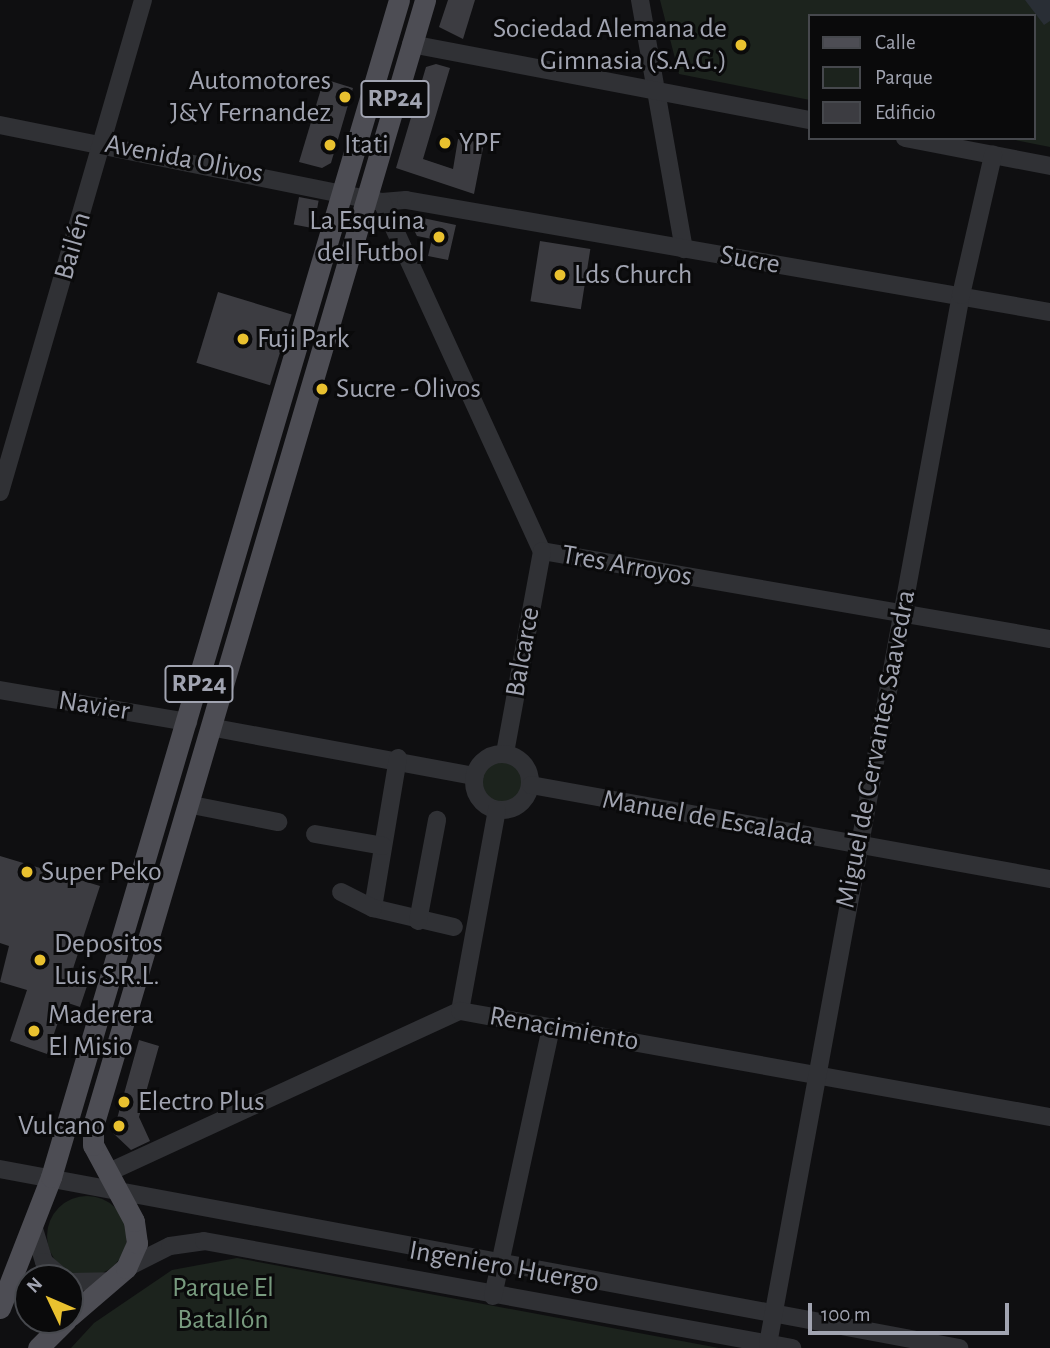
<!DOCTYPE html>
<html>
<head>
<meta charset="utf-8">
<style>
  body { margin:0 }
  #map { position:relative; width:1050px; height:1348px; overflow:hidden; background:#0f0f11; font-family:"Alegreya Sans",sans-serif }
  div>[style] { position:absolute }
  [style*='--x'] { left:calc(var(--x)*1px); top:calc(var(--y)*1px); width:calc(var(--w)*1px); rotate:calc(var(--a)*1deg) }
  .green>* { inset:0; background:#1c231d }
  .round { border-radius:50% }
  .water>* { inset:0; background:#292e35 }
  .building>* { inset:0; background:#3c3c41; transform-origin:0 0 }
  .minor>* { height:18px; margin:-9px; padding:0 9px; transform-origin:9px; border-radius:9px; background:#303135 }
  .minor>.ring { margin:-9px; padding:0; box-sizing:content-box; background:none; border:18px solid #303135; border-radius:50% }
  .major>* { height:21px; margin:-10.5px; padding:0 10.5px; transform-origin:10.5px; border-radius:10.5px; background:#4d4d54 }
  .dots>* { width:19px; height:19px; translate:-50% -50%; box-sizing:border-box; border:4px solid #0a0a0b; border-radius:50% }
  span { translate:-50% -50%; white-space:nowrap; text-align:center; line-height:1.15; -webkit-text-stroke:6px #0a0a0b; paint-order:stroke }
  .shield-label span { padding:2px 5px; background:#0a0a0b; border:2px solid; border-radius:5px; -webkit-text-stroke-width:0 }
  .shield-label { font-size:26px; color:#a1a4b1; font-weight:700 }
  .poi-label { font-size:28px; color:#a1a4b1 }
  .right { translate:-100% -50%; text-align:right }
  .left { translate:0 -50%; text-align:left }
  .street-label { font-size:28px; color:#a1a4b1 }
  .park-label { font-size:28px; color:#789b7f }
  .legend { position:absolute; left:808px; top:14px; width:228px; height:126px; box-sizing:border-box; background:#0a0a0b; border:2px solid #46484d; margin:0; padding:9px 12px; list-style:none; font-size:21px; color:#a1a4b1 }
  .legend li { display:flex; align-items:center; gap:14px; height:35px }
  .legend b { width:35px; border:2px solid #46484d }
  .north { position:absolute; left:14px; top:1264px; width:70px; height:70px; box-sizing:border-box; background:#0a0a0b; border:2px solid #46484d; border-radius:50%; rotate:314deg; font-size:19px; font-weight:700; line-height:28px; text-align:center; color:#a1a4b1 }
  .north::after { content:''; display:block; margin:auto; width:24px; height:32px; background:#e9c12f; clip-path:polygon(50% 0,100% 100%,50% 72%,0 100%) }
  .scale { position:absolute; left:808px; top:1303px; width:201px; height:32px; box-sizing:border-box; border:4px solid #a1a4b1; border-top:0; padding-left:9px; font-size:21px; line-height:24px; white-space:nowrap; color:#a1a4b1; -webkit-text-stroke:5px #0a0a0b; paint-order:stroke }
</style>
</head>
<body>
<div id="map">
  <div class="green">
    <div style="clip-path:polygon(660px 0,1050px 0,1050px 147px,1005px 138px,1034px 138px,1034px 16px,810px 16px,810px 100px,679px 74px)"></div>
    <div class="round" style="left:478px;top:756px;width:50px;height:50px"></div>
    <div class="round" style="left:47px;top:1196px;width:80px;height:80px"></div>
    <div style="clip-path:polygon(237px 1258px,719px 1348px,71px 1348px,94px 1323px,172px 1270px)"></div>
  </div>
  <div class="water">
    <div style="clip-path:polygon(1025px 0,1050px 0,1050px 21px,1044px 25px)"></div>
  </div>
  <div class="building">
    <div style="clip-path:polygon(448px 0,475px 0,463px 39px,439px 27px)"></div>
    <div style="clip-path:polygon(436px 64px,450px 68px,423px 159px,453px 169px,458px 139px,484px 143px,474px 194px,396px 168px,426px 67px)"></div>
    <div style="clip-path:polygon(324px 79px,353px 88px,331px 163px,322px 168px,299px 162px)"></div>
    <div style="left:299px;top:197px;width:20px;height:28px;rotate:11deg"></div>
    <div style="clip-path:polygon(418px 217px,456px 225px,448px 260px,428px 256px,432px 239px,417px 236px,412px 226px)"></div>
    <div style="left:540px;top:241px;width:51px;height:61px;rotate:9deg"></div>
    <div style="left:218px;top:292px;width:77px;height:74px;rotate:17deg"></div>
    <div style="clip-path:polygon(0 856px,100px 886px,69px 981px,87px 986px,80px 1007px,65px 1002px,47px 1054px,10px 1041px,27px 990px,0 982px,9px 946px,0 943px)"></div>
    <div style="clip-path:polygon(139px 1040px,159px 1046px,139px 1117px,150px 1141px,131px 1150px,113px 1133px)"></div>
  </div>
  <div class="minor">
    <div style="--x:640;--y:0;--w:253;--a:80"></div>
    <div style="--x:411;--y:44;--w:406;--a:10.8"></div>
    <div style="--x:0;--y:125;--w:390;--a:11.4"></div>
    <div style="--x:382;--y:202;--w:24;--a:-5"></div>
    <div style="--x:406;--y:200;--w:654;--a:9.87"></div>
    <div style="--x:905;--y:138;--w:148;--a:10.9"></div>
    <div style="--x:382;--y:202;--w:384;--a:65.4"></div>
    <div style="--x:542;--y:551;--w:516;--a:9.83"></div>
    <div style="--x:0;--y:492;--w:512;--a:-73.79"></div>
    <div style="--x:0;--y:690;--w:191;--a:9.7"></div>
    <div style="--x:215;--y:728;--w:264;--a:10.5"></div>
    <div style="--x:505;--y:753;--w:205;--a:-79.6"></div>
    <div class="ring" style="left:474px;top:754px;width:38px;height:38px"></div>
    <div style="--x:398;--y:758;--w:152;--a:99.5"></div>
    <div style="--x:373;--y:908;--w:83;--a:13.2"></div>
    <div style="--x:531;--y:785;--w:527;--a:10.27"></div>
    <div style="--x:192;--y:805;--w:88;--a:11.2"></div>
    <div style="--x:315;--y:834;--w:69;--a:10"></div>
    <div style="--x:341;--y:892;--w:36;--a:27"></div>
    <div style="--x:418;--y:921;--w:103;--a:-79.3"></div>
    <div style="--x:460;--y:1011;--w:204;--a:-79.6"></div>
    <div style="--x:0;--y:1169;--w:976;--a:10.57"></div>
    <div style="--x:107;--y:1173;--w:388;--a:-24.7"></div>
    <div style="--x:460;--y:1011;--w:599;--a:10.19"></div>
    <div style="--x:34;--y:1229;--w:34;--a:73"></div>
    <div style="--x:44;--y:1262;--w:25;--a:40"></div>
    <div style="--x:126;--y:1268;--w:49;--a:-26.6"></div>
    <div style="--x:170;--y:1246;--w:34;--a:-8"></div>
    <div style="--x:204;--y:1241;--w:598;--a:10.31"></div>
    <div style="--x:70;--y:1282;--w:39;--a:-1"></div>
    <div style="--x:493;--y:1296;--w:275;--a:-77.8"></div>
    <div style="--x:768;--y:1344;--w:1067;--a:-79.58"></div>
    <div style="--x:961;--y:295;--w:144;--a:-77.1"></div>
  </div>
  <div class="major">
    <div style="--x:0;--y:1308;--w:141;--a:-68.7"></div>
    <div style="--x:51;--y:1177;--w:1227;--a:-73.53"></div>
    <div style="--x:70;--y:1316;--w:74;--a:-40.6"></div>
    <div style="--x:126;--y:1268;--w:27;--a:-66"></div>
    <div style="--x:137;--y:1243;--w:22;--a:-98"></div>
    <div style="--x:134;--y:1221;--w:86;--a:-118.3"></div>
    <div style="--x:93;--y:1145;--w:19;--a:-90"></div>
    <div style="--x:93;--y:1126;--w:1174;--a:-73.57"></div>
    <div style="--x:38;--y:1348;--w:40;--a:-45"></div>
  </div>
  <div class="dots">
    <div style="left:741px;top:45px;background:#e9c12f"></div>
    <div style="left:345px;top:97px;background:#e9c12f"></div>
    <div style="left:445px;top:143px;background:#e9c12f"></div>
    <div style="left:330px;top:145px;background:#e9c12f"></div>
    <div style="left:439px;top:237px;background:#e9c12f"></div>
    <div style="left:560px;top:275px;background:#e9c12f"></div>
    <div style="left:243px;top:339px;background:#e9c12f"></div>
    <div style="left:322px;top:389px;background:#e9c12f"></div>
    <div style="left:27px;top:872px;background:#e9c12f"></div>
    <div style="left:40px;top:960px;background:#e9c12f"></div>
    <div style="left:34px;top:1031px;background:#e9c12f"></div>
    <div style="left:124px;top:1102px;background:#e9c12f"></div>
    <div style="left:119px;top:1126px;background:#e9c12f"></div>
  </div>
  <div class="shield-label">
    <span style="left:395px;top:99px">RP24</span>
    <span style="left:199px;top:684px">RP24</span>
  </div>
  <div class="poi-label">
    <span class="right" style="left:727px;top:45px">Sociedad Alemana de<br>Gimnasia (S.A.G.)</span>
    <span class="right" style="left:331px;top:97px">Automotores<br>J&amp;Y Fernandez</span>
    <span class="left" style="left:459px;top:143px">YPF</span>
    <span class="left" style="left:344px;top:145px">Itati</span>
    <span class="right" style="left:425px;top:237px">La Esquina<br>del Futbol</span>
    <span class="left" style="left:574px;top:275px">Lds Church</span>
    <span class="left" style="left:257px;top:339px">Fuji Park</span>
    <span class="left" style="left:336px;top:389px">Sucre - Olivos</span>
    <span class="left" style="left:41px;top:872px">Super Peko</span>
    <span class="left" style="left:54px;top:960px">Depositos<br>Luis S.R.L.</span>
    <span class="left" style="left:48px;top:1031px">Maderera<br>El Misio</span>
    <span class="left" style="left:138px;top:1102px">Electro Plus</span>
    <span class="right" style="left:105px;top:1126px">Vulcano</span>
  </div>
  <div class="street-label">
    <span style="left:184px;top:159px;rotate:11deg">Avenida Olivos</span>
    <span style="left:73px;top:246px;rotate:-74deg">Bailén</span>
    <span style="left:750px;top:260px;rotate:10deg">Sucre</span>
    <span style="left:627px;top:566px;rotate:10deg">Tres Arroyos</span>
    <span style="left:523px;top:652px;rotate:-80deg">Balcarce</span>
    <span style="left:94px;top:706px;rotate:9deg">Navier</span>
    <span style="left:876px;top:749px;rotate:-79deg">Miguel de Cervantes Saavedra</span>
    <span style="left:708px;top:818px;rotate:10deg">Manuel de Escalada</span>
    <span style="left:564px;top:1029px;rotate:10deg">Renacimiento</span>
    <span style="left:504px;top:1267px;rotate:10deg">Ingeniero Huergo</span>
  </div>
  <div class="park-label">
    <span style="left:223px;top:1304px">Parque El<br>Batallón</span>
  </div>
  <ul class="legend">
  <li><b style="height:9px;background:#4d4d54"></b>Calle</li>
  <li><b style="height:19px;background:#1c231d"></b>Parque</li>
  <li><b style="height:19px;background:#3c3c41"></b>Edificio</li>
  </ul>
  <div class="north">N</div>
  <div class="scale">100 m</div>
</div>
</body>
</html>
